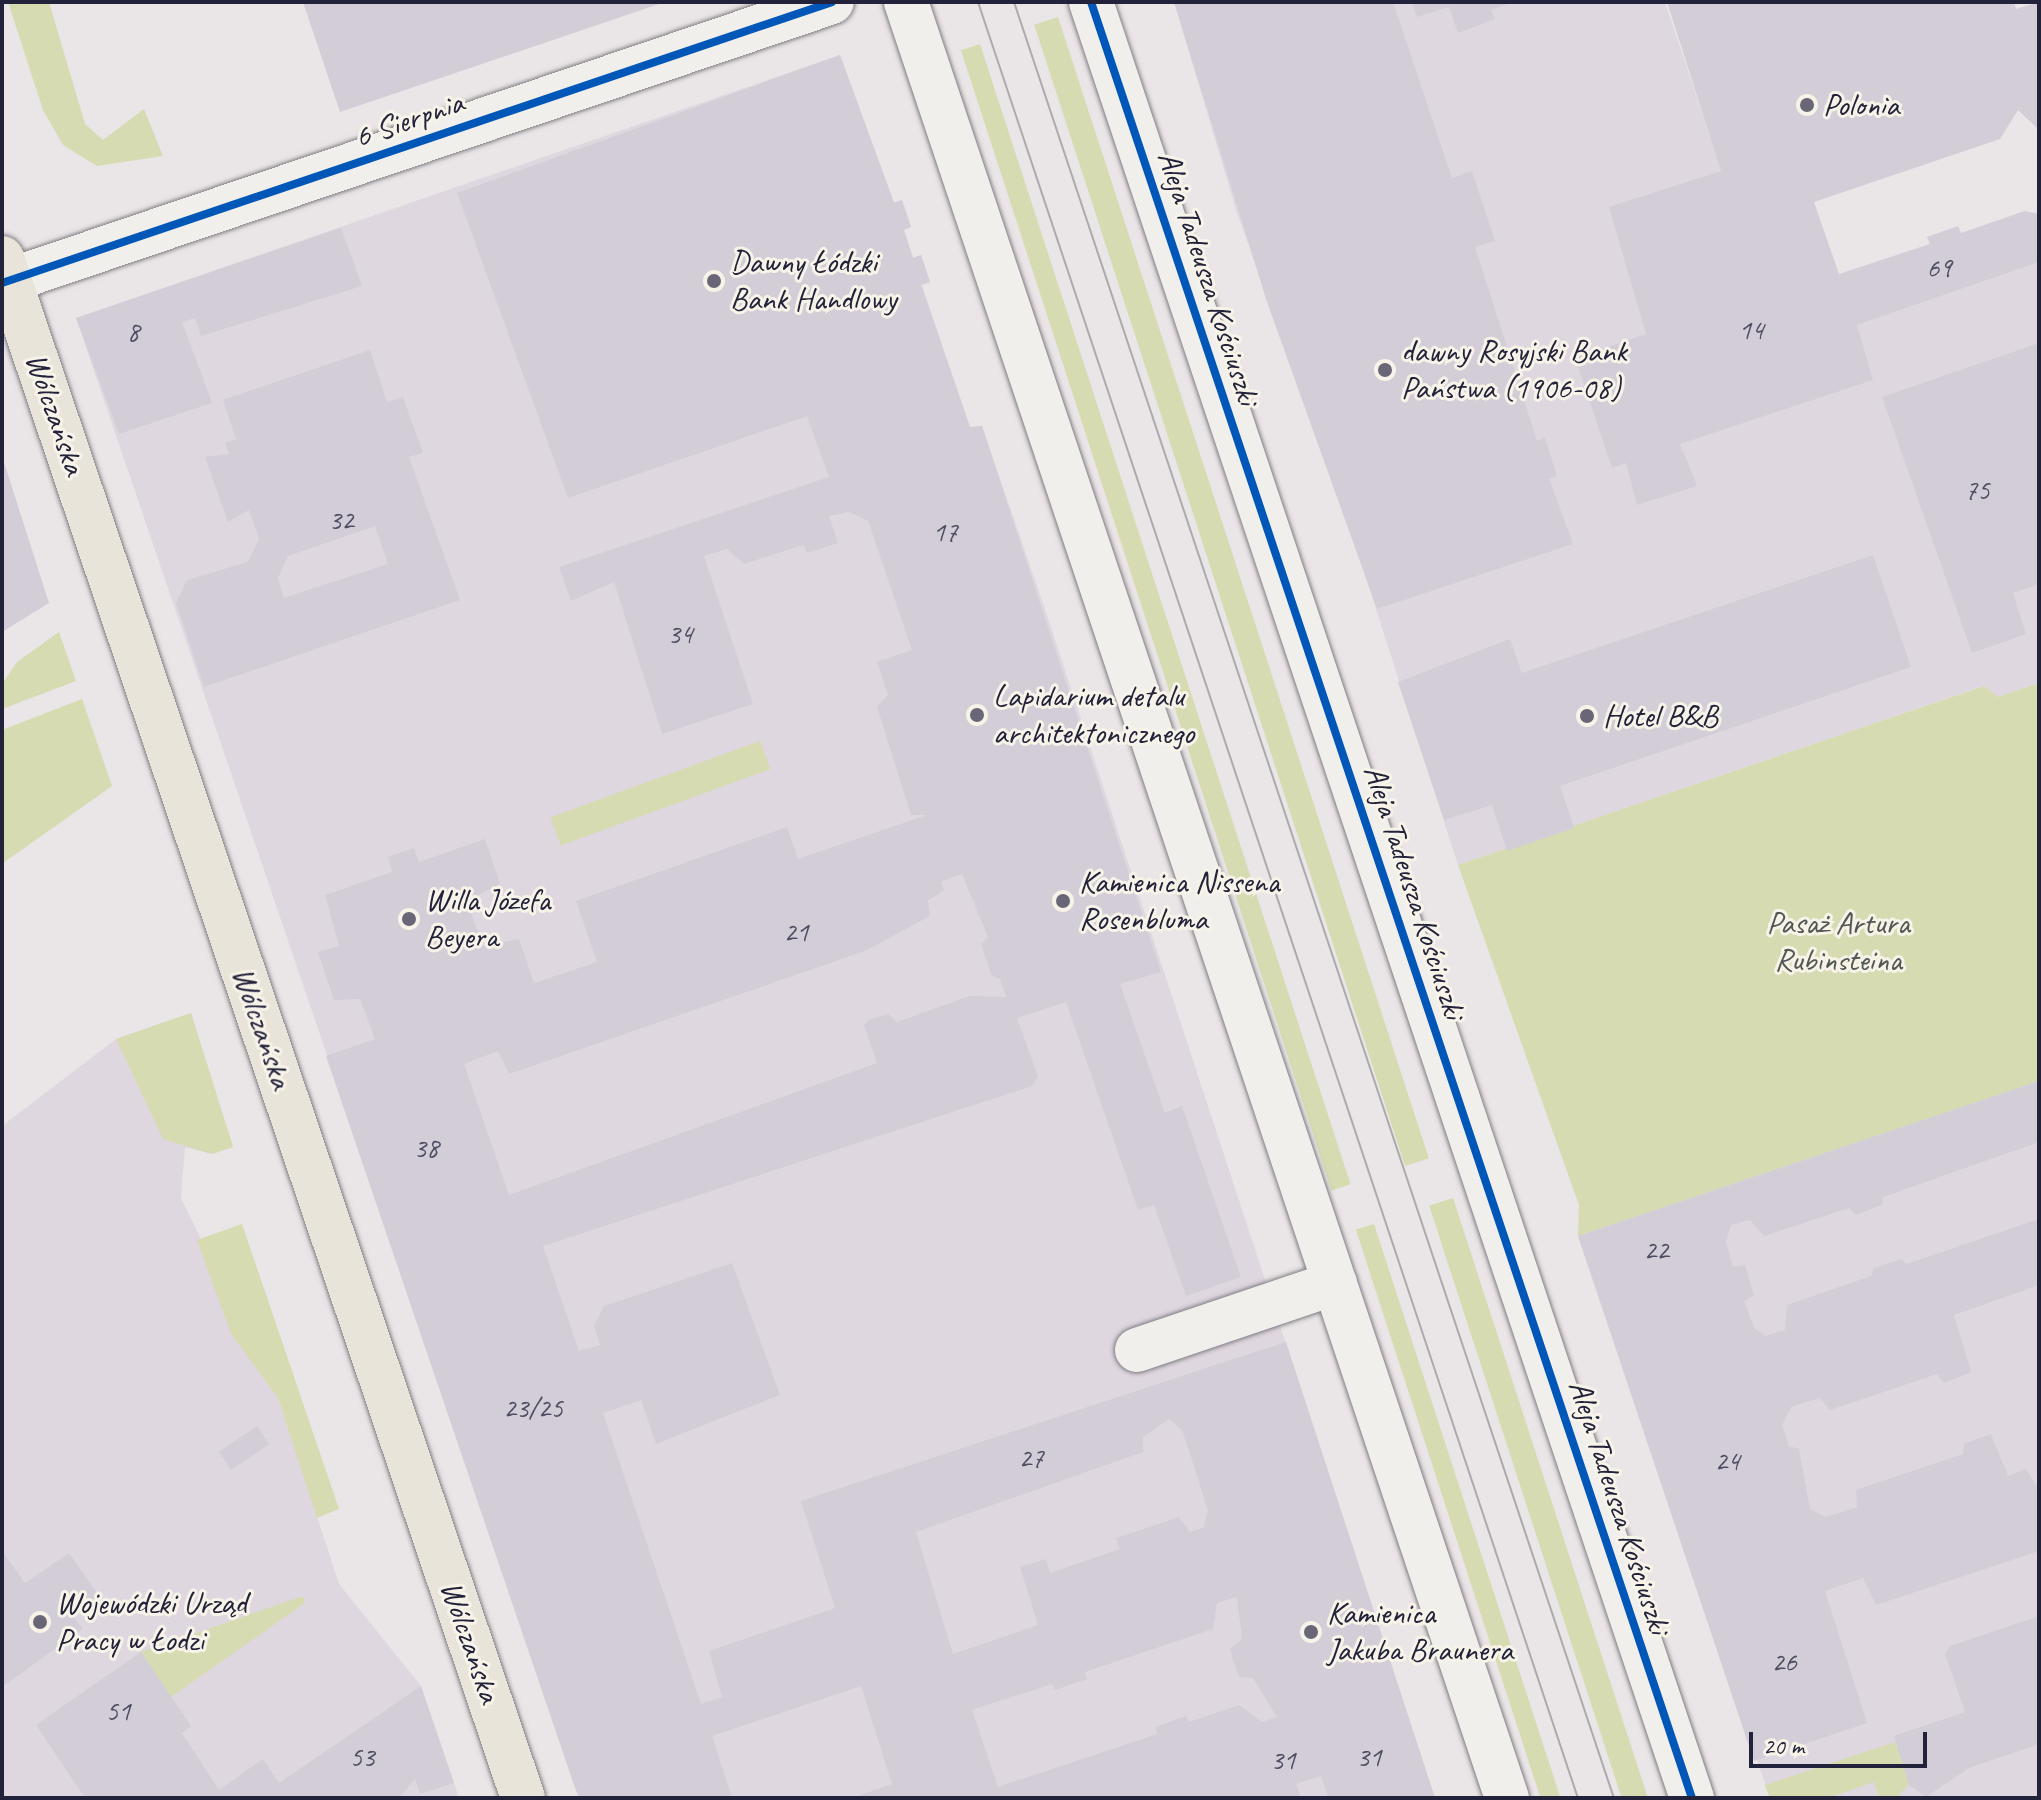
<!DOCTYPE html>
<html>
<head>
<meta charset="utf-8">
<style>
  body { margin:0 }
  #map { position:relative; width:2041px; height:1800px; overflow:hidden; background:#eae5e6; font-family:Caveat,sans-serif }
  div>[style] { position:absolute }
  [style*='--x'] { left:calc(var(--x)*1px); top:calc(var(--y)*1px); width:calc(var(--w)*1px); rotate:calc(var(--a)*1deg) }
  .built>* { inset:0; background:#dfd7e0 }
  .green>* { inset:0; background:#d6dbb1; transform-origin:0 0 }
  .building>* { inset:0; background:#d2cdd7; transform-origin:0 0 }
  .roads { filter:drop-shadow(0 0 2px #807e84) drop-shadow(0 0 2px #807e84) }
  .minor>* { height:44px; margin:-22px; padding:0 22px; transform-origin:22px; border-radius:22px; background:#f1efec }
  .major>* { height:44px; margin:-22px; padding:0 22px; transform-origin:22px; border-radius:22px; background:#e9e4d9 }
  .tram>* { height:2px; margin:-1px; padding:0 1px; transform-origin:1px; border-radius:1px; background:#acaaac }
  .cycleway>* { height:8px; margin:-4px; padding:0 4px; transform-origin:4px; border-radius:4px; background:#0057b8 }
  .dots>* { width:22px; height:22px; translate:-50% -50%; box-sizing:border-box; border:4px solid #f7f3e8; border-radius:50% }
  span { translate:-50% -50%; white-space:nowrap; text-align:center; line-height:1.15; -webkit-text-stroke:6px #f7f3e8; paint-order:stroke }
  .number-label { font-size:28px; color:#4e4d62 }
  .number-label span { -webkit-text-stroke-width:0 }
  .poi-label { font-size:32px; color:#22223b }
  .left { translate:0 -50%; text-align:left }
  .street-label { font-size:32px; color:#22223b }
  .park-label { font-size:32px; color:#535752 }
  .frame { position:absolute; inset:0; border:4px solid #22223b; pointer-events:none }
  .scale { position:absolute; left:1749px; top:1732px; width:178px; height:36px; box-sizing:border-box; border:4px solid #22223b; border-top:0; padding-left:10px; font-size:24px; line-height:28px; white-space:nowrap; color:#22223b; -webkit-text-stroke:6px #f7f3e8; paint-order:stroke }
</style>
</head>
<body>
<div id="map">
  <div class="built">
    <div style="clip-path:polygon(1174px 2px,1665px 2px,1721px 170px,1856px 325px,2039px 262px,2039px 683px,1998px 697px,1983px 686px,1458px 865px,1346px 515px,1237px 213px)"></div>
    <div style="clip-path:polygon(840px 55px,894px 202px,902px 200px,911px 227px,904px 230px,913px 258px,921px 255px,930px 282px,922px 285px,970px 427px,982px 426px,1044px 606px,1435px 1798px,580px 1798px,76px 318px)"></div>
    <div style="clip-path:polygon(191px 1013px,233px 1147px,212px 1154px,185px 1147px,181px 1198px,278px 1398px,339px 1584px,421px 1686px,459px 1798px,2px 1798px,2px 1126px,116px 1039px)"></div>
    <div style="clip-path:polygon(2039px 1081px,2039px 1798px,1770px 1798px,1578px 1236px)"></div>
  </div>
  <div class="green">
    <div style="clip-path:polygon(8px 2px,49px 2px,85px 124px,103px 140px,144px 109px,163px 156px,97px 166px,63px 145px,43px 110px)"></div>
    <div style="left:1058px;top:17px;width:1200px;height:25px;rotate:72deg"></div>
    <div style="left:980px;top:44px;width:1199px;height:20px;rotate:72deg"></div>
    <div style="clip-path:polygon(59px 632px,76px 681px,2px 709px,2px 684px,17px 662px)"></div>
    <div style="clip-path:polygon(2039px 683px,2039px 1081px,1578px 1236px,1579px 1205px,1458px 865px,1984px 686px,1998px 697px)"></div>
    <div style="clip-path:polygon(82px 699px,112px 786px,3px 863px,2px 730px)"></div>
    <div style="left:760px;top:741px;width:30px;height:223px;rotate:70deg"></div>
    <div style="clip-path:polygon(191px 1013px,233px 1147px,212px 1154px,163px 1139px,116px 1039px)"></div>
    <div style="left:1453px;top:1198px;width:632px;height:25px;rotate:72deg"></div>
    <div style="clip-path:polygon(242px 1224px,339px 1509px,317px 1518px,278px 1398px,231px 1334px,197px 1240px)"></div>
    <div style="left:1374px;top:1224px;width:605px;height:19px;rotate:72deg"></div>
    <div style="clip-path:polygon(303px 1596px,305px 1603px,171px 1697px,141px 1652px)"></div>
    <div style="clip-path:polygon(1895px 1742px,1910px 1782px,1897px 1798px,1879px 1798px,1874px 1782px,1828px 1798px,1770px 1798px,1765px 1785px)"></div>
  </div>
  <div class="building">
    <div style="clip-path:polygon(303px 2px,665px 2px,340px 112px)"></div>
    <div style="clip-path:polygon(1174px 2px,1393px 2px,1452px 178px,1472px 171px,1495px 241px,1475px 247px,1537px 441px,1545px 438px,1557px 476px,1549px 479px,1573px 544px,1377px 609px,1266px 299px)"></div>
    <div style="clip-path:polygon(1412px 2px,1513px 2px,1491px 10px,1495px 19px,1458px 33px,1449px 7px,1417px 17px)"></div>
    <div style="clip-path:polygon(1667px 2px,2014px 2px,2016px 9px,2039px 2px,2039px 130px,2018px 110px,2000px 139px,1814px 202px,1839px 274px,1930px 244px,1927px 237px,1958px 226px,1961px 233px,2025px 211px,2039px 214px,2039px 262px,1857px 325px,1873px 380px,1680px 444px,1697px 486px,1637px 505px,1626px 463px,1612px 468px,1575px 358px,1646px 334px,1609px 207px,1721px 171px)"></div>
    <div style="clip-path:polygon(evenodd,840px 55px,894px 203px,902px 200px,911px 227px,904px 230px,913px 258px,921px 255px,930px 282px,921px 285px,970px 427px,982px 426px,1161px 972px,1120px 984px,1165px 1113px,1182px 1106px,1241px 1277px,1186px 1296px,1154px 1205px,1138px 1210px,1066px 1002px,1017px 1018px,1038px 1076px,1032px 1086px,543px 1246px,579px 1351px,600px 1345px,594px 1326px,604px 1306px,732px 1263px,780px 1395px,656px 1444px,641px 1400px,603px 1413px,701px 1704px,722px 1697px,709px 1651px,835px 1608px,801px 1501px,1286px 1342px,1435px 1798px,1328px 1798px,1321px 1776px,1296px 1784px,1301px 1798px,852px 1798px,892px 1784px,861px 1686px,712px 1736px,732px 1798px,579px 1798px,574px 1785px,326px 1056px,375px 1039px,360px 999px,334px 1000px,318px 952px,339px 946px,325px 895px,392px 872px,388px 857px,414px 848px,419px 862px,485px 839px,500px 884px,458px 906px,471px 913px,478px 932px,472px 948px,519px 939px,534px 983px,597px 962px,576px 901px,787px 827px,798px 859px,927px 815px,911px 815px,877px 707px,888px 695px,877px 662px,912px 650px,868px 521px,849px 512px,829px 516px,838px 543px,807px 553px,803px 545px,744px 564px,727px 549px,704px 556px,753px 704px,662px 734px,614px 582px,571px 601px,559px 567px,829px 477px,807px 416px,568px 498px,457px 193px,840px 55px,962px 874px,988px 937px,981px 944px,992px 976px,1000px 979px,1006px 997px,970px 996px,897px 1022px,888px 1014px,868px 1020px,864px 1025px,877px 1063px,509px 1195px,464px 1064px,498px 1051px,509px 1074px,865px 951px,930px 916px,928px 900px,944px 891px,941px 882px,962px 874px,840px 55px,1169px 1419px,1182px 1430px,1193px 1463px,1208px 1511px,1204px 1527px,1190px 1532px,1179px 1517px,1116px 1538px,1120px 1549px,1050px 1573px,1046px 1559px,1020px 1567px,1038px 1625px,953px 1654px,916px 1532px,1143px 1452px,1143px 1437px,1169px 1419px,840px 55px,1237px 1597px,1242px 1639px,1230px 1649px,1233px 1660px,1239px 1677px,1253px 1678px,1277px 1717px,1262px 1722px,1239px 1705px,1189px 1722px,1186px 1716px,1156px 1727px,1157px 1734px,998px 1787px,972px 1710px,1052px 1684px,1055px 1690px,1087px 1679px,1085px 1672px,1213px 1629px,1217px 1603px,1237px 1597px)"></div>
    <div style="clip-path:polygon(341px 228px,362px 286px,201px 336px,195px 318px,182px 322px,212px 403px,119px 434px,76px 318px)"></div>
    <div style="clip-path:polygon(2039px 343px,2039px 584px,2013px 593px,2026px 634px,1972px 653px,1882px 397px)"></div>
    <div style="clip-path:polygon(evenodd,370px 350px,387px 402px,403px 397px,423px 453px,409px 457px,460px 600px,204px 687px,176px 603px,187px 580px,248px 562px,259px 539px,249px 510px,228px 522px,205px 457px,229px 454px,225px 443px,236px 439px,223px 400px,370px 350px,375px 526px,388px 564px,284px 598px,278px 578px,288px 556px,375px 526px)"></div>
    <div style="clip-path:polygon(2px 456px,49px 603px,2px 632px)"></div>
    <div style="clip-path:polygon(1873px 555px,1911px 667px,1560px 786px,1574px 828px,1507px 851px,1492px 805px,1444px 820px,1398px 682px,1510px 639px,1522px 673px)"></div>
    <div style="clip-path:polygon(2039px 1081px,2039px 1142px,1883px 1197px,1883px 1204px,1856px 1215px,1849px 1208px,1764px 1236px,1750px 1220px,1731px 1225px,1726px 1242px,1733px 1267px,1745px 1265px,1754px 1295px,1744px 1301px,1754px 1328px,1766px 1336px,1785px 1330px,1787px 1305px,1871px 1276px,1874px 1268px,1902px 1259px,1906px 1264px,2039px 1219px,2039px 1285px,1954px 1315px,1971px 1372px,1944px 1383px,1937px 1374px,1830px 1410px,1820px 1398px,1791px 1407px,1782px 1425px,1789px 1446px,1799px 1449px,1810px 1509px,1826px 1517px,1857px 1507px,1856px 1490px,1963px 1454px,1964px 1444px,1991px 1434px,2008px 1476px,2026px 1469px,2039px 1489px,2039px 1551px,1876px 1605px,1863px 1578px,1825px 1591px,1867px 1723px,1754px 1761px,1578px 1236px)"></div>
    <div style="left:257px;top:1426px;width:22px;height:46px;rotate:56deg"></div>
    <div style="clip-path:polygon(2px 1551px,25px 1583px,69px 1553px,99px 1596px,72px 1615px,83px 1629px,2px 1687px)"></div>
    <div style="clip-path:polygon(2039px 1616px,2039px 1744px,1969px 1768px,1926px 1797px,1909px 1785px,1894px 1736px,1965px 1712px,1945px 1654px,1950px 1646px)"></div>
    <div style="clip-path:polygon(141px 1652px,191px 1726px,182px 1733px,219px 1790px,263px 1759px,279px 1783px,421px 1686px,454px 1783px,420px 1794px,415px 1779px,399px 1798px,85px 1798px,36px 1725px)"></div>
  </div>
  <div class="roads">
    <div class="minor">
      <div style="--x:906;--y:2;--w:1894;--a:71.5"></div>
      <div style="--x:1091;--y:2;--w:1894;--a:71.5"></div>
      <div style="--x:2;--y:283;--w:876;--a:-18.7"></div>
      <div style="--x:1137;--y:1350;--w:209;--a:-18.7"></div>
    </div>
    <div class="major">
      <div style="--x:2;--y:258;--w:1626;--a:71.31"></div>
    </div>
  </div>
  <div class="tram">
    <div style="--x:978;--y:2;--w:1894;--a:71.53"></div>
    <div style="--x:1014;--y:2;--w:1894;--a:71.53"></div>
  </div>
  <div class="cycleway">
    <div style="--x:1091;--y:2;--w:1894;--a:71.5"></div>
    <div style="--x:2;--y:283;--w:876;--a:-18.7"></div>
  </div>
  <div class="dots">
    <div style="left:1807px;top:105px;background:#686677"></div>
    <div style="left:714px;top:281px;background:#686677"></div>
    <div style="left:1385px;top:370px;background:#686677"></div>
    <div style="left:977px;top:715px;background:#686677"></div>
    <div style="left:1587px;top:716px;background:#686677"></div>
    <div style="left:1063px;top:901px;background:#686677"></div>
    <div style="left:409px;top:919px;background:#686677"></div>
    <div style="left:40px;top:1622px;background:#686677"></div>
    <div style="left:1311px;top:1632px;background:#686677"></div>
  </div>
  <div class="number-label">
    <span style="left:1939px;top:268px">69</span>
    <span style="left:1751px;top:330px">14</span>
    <span style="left:133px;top:332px">8</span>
    <span style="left:1977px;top:490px">75</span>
    <span style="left:341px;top:520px">32</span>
    <span style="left:945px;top:532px">17</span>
    <span style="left:680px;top:634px">34</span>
    <span style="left:796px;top:932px">21</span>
    <span style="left:426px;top:1148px">38</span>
    <span style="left:1656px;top:1250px">22</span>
    <span style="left:533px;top:1408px">23/25</span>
    <span style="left:1031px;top:1458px">27</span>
    <span style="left:1727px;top:1461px">24</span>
    <span style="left:1784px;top:1662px">26</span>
    <span style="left:118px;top:1711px">51</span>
    <span style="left:362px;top:1757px">53</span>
    <span style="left:1369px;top:1757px">31</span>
    <span style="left:1283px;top:1760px">31</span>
  </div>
  <div class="poi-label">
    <span class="left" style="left:1823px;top:105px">Polonia</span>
    <span class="left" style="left:730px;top:281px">Dawny Łódzki<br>Bank Handlowy</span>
    <span class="left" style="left:1401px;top:370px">dawny Rosyjski Bank<br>Państwa (1906-08)</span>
    <span class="left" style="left:993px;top:715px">Lapidarium detalu<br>architektonicznego</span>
    <span class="left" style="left:1603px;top:716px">Hotel B&amp;B</span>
    <span class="left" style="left:1079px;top:901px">Kamienica Nissena<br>Rosenbluma</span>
    <span class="left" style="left:425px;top:919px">Willa Józefa<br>Beyera</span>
    <span class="left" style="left:56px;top:1622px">Wojewódzki Urząd<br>Pracy w Łodzi</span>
    <span class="left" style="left:1327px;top:1632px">Kamienica<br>Jakuba Braunera</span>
  </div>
  <div class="street-label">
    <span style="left:409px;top:120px;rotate:-19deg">6 Sierpnia</span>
    <span style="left:1208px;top:278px;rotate:72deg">Aleja Tadeusza Kościuszki</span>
    <span style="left:55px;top:414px;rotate:71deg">Wólczańska</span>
    <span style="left:1414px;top:892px;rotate:72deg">Aleja Tadeusza Kościuszki</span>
    <span style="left:262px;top:1028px;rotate:71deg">Wólczańska</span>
    <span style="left:1619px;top:1507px;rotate:72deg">Aleja Tadeusza Kościuszki</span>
    <span style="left:470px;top:1642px;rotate:71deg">Wólczańska</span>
  </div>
  <div class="park-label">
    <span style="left:1838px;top:942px">Pasaż Artura<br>Rubinsteina</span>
  </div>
  <div class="frame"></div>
  <div class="scale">20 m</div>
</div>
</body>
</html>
